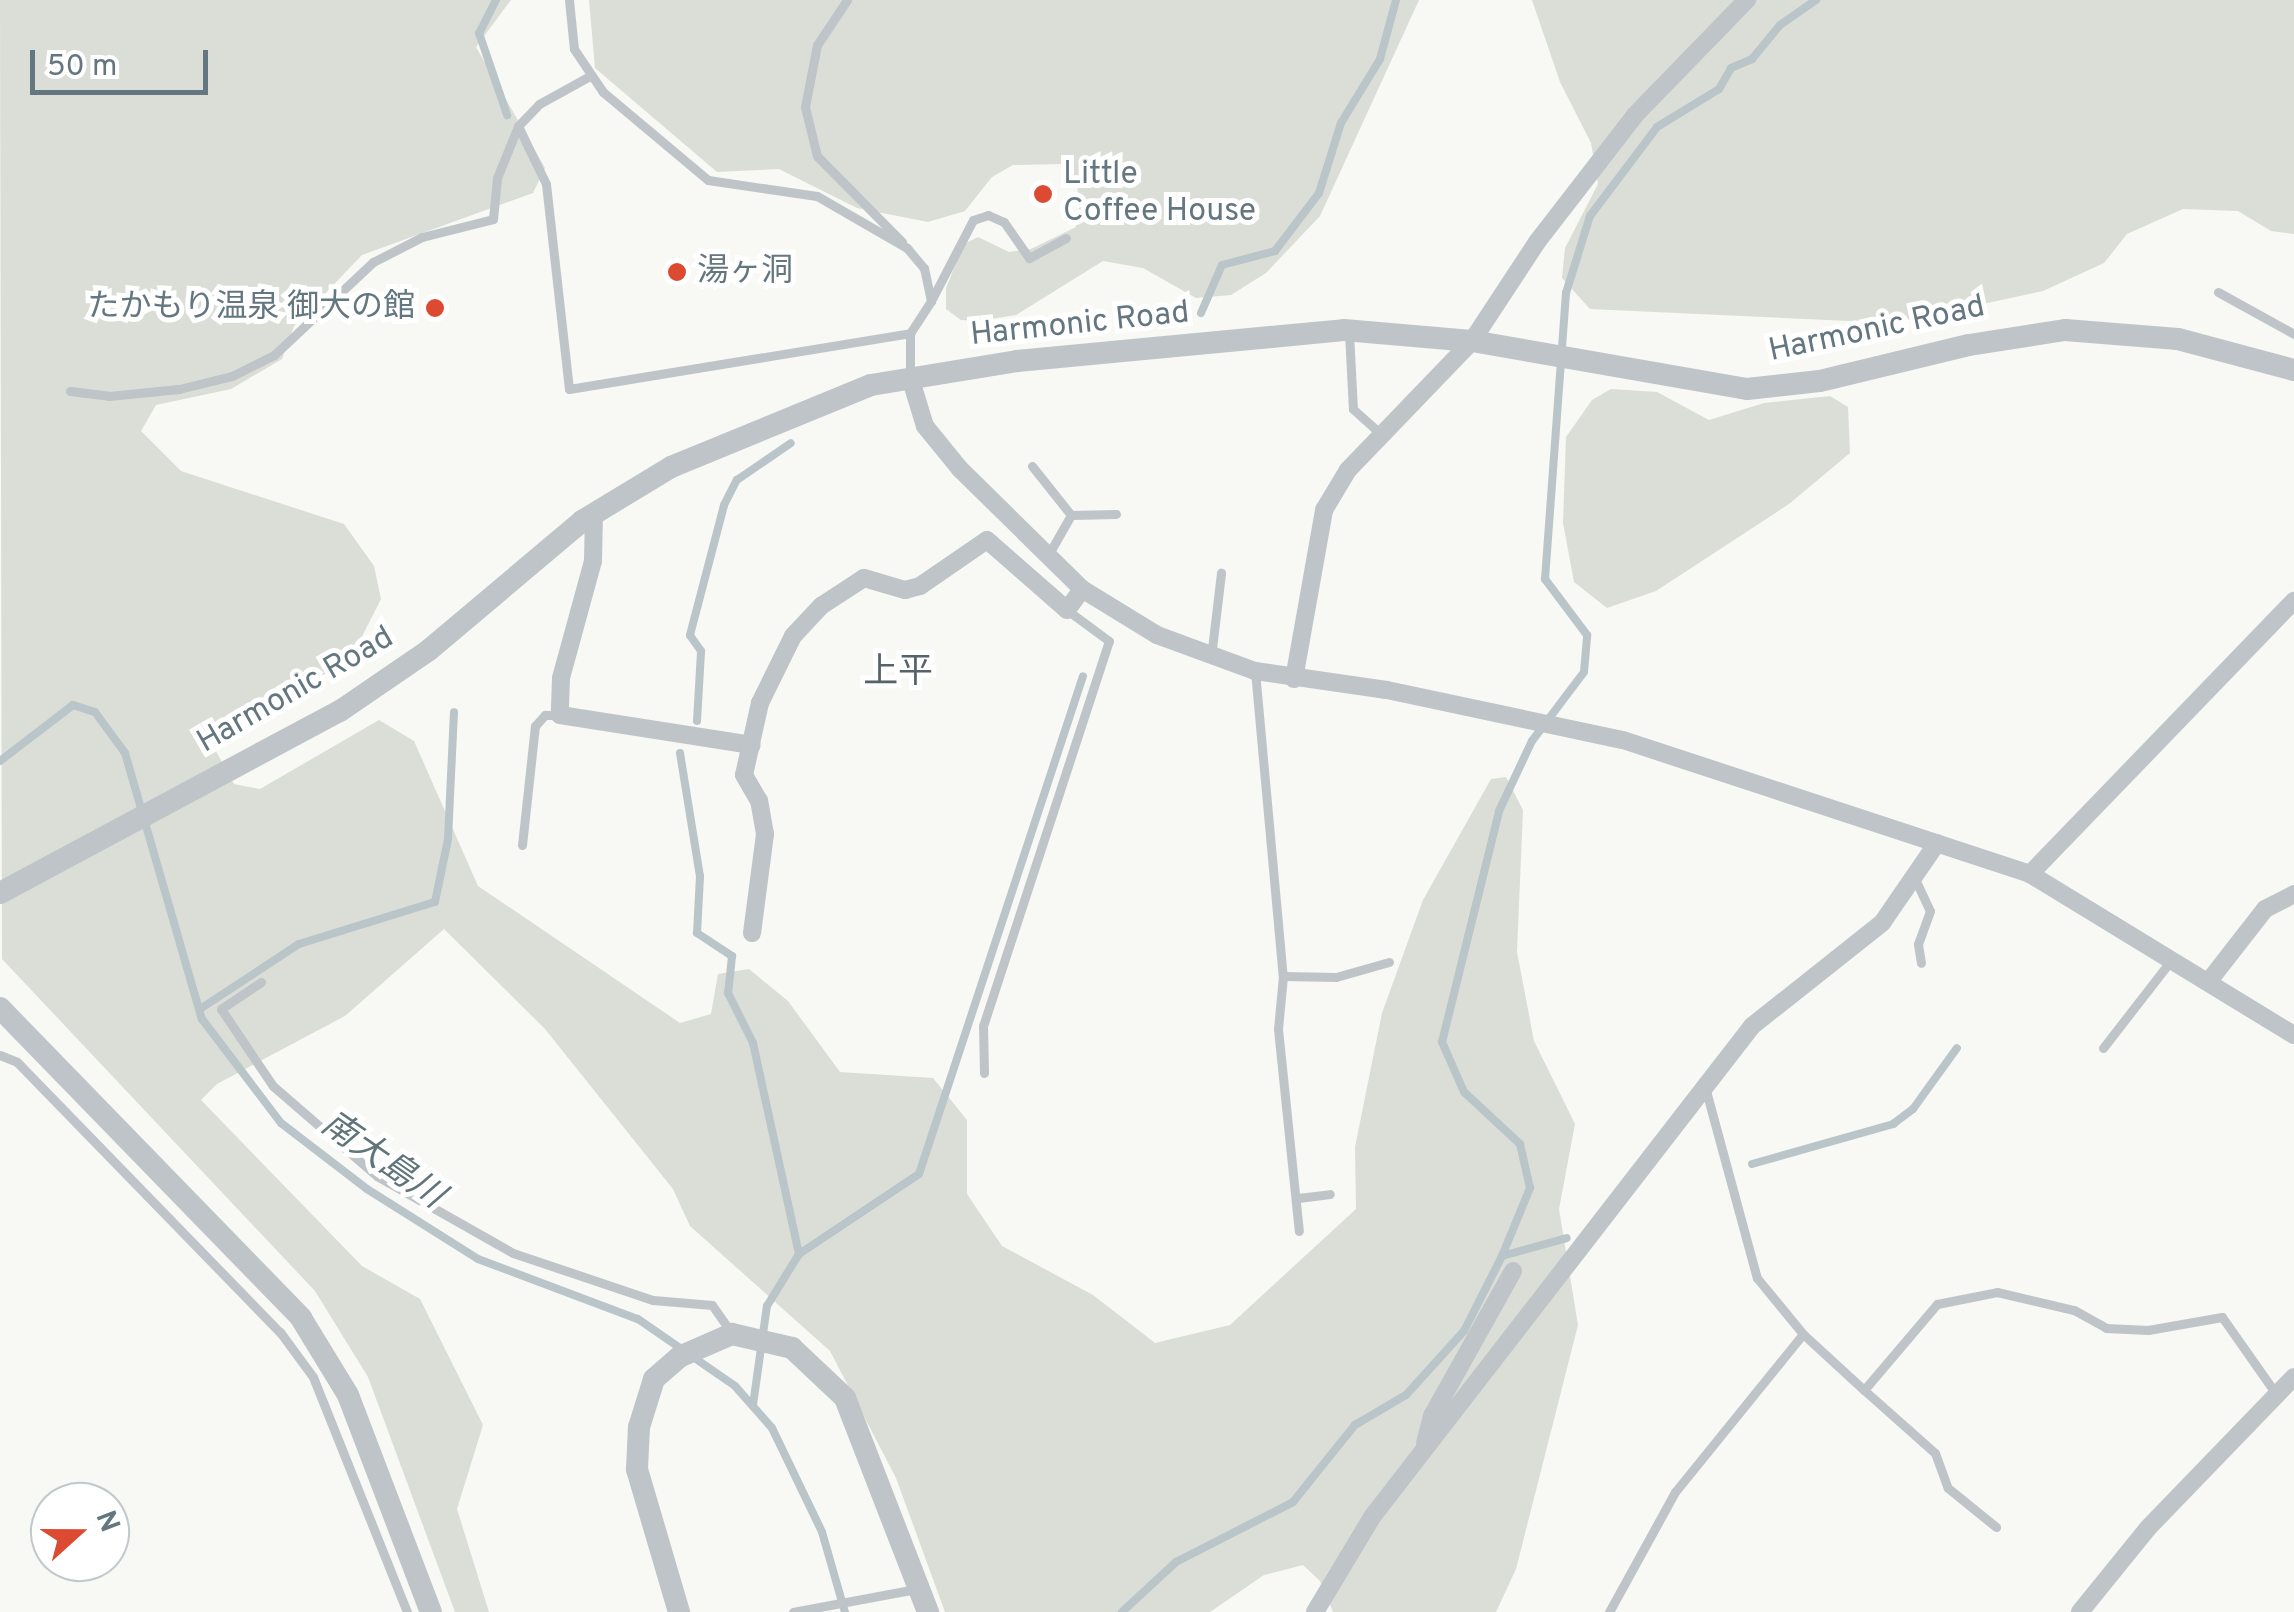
<!DOCTYPE html>
<html>
<head>
<meta charset="utf-8">
<style>
  body { margin:0 }
  #map { position:relative; width:2294px; height:1612px; overflow:hidden; background:#f8f8f5; font-family:Overpass,"Noto Sans JP",sans-serif }
  div>[style] { position:absolute }
  [style*='--x'] { left:calc(var(--x)*1px); top:calc(var(--y)*1px); width:calc(var(--w)*1px); rotate:calc(var(--a)*1deg) }
  .green>* { inset:0; background:#daded6 }
  .stream>* { height:8px; margin:-4px; padding:0 4px; transform-origin:4px; border-radius:4px; background:#b9c5c8 }
  .service>* { height:9px; margin:-4.5px; padding:0 4.5px; transform-origin:4.5px; border-radius:4.5px; background:#bec4c7 }
  .minor>* { height:18px; margin:-9px; padding:0 9px; transform-origin:9px; border-radius:9px; background:#bec4c7 }
  .tertiary>* { height:22px; margin:-11px; padding:0 11px; transform-origin:11px; border-radius:11px; background:#bec4c7 }
  .dots>* { width:28px; height:28px; translate:-50% -50%; box-sizing:border-box; border:5px solid #fff; border-radius:50% }
  span { translate:-50% -50%; white-space:nowrap; text-align:center; line-height:1.15; -webkit-text-stroke:10px #fff; paint-order:stroke }
  .poi-label { font-size:32px; color:#64767f }
  .left { translate:0 -50%; text-align:left }
  .right { translate:-100% -50%; text-align:right }
  .street-label { font-size:32px; color:#64767f }
  .neighbourhood-label { font-size:35px; color:#56636a }
  .water-label { font-size:35px; color:#5f7579; font-style:italic }
  .north { position:absolute; left:30px; top:1482px; width:100px; height:100px; box-sizing:border-box; background:#fff; border:2px solid #c1c8cc; border-radius:50%; rotate:69deg; font-size:28px; font-weight:700; line-height:40px; text-align:center; color:#64767f }
  .north::after { content:''; display:block; margin:auto; width:35px; height:45px; background:#db4a31; clip-path:polygon(50% 0,100% 100%,50% 72%,0 100%) }
  .scale { position:absolute; left:30px; top:50px; width:178px; height:45px; box-sizing:border-box; border:5px solid #64767f; border-top:0; padding-left:12px; font-size:30px; line-height:35px; white-space:nowrap; color:#64767f; -webkit-text-stroke:8px #fff; paint-order:stroke }
</style>
</head>
<body>
<div id="map">
  <div class="green">
    <div style="clip-path:polygon(0 0,511px 0,476px 47px,545px 168px,533px 193px,362px 255px,294px 326px,282px 359px,231px 389px,156px 405px,141px 431px,181px 471px,344px 524px,374px 566px,381px 599px,347px 666px,265px 696px,211px 742px,234px 784px,260px 789px,379px 720px,414px 741px,478px 886px,680px 1023px,711px 1014px,718px 974px,749px 969px,788px 1001px,840px 1072px,933px 1078px,967px 1120px,967px 1194px,1002px 1246px,1093px 1295px,1155px 1343px,1230px 1325px,1356px 1209px,1355px 1147px,1382px 1013px,1423px 900px,1491px 779px,1506px 777px,1523px 810px,1517px 952px,1534px 1041px,1575px 1124px,1559px 1209px,1578px 1325px,1516px 1569px,1496px 1612px,1333px 1612px,1320px 1581px,1303px 1565px,1264px 1575px,1210px 1612px,945px 1612px,896px 1478px,830px 1351px,690px 1226px,673px 1189px,545px 1029px,444px 929px,345px 1016px,217px 1084px,201px 1100px,362px 1266px,420px 1299px,483px 1425px,457px 1509px,489px 1612px,455px 1612px,368px 1377px,315px 1291px,2px 959px)"></div>
    <div style="clip-path:polygon(589px 0,1419px 0,1320px 216px,1266px 273px,1231px 295px,1196px 298px,1143px 268px,1103px 261px,1016px 315px,979px 321px,961px 320px,946px 309px,946px 288px,964px 244px,978px 237px,1009px 252px,1031px 249px,1076px 227px,1078px 179px,1062px 164px,1013px 165px,992px 177px,965px 211px,928px 222px,857px 208px,779px 169px,717px 172px,595px 68px)"></div>
    <div style="clip-path:polygon(1532px 0,2294px 0,2294px 234px,2271px 231px,2238px 211px,2183px 209px,2127px 234px,2104px 263px,2043px 291px,1894px 323px,1590px 309px,1562px 278px,1565px 248px,1598px 184px,1591px 143px,1560px 82px)"></div>
    <div style="clip-path:polygon(1611px 389px,1657px 392px,1709px 420px,1764px 403px,1830px 396px,1848px 407px,1850px 453px,1789px 504px,1656px 591px,1607px 608px,1574px 582px,1563px 523px,1566px 437px,1592px 400px)"></div>
  </div>
  <div class="stream">
    <div style="--x:496;--y:0;--w:37;--a:117"></div>
    <div style="--x:479;--y:33;--w:87;--a:71.1"></div>
    <div style="--x:1201;--y:313;--w:52;--a:-66.4"></div>
    <div style="--x:1222;--y:265;--w:55;--a:-14.8"></div>
    <div style="--x:1275;--y:251;--w:73;--a:-52.8"></div>
    <div style="--x:1319;--y:193;--w:73;--a:-72.6"></div>
    <div style="--x:1341;--y:123;--w:75;--a:-58.6"></div>
    <div style="--x:1380;--y:59;--w:61;--a:-74.8"></div>
    <div style="--x:697;--y:721;--w:70;--a:-86.7"></div>
    <div style="--x:701;--y:651;--w:19;--a:-125"></div>
    <div style="--x:690;--y:635;--w:134;--a:-75.3"></div>
    <div style="--x:724;--y:505;--w:28;--a:-63"></div>
    <div style="--x:737;--y:480;--w:65;--a:-34.4"></div>
    <div style="--x:680;--y:753;--w:125;--a:80.8"></div>
    <div style="--x:700;--y:876;--w:57;--a:93"></div>
    <div style="--x:697;--y:933;--w:42;--a:33.3"></div>
    <div style="--x:732;--y:956;--w:37;--a:96"></div>
    <div style="--x:728;--y:993;--w:56;--a:63.4"></div>
    <div style="--x:753;--y:1043;--w:216;--a:77.7"></div>
    <div style="--x:0;--y:761;--w:92;--a:-37.5"></div>
    <div style="--x:73;--y:705;--w:23;--a:18"></div>
    <div style="--x:95;--y:712;--w:51;--a:53.8"></div>
    <div style="--x:125;--y:753;--w:277;--a:73.9"></div>
    <div style="--x:202;--y:1019;--w:131;--a:52.8"></div>
    <div style="--x:281;--y:1123;--w:108;--a:37.5"></div>
    <div style="--x:367;--y:1189;--w:131;--a:32.2"></div>
    <div style="--x:478;--y:1259;--w:171;--a:20.6"></div>
    <div style="--x:638;--y:1319;--w:118;--a:34.6"></div>
    <div style="--x:735;--y:1386;--w:56;--a:48.6"></div>
    <div style="--x:772;--y:1428;--w:115;--a:64.3"></div>
    <div style="--x:822;--y:1532;--w:83;--a:74"></div>
    <div style="--x:200;--y:1009;--w:118;--a:-33.3"></div>
    <div style="--x:299;--y:944;--w:142;--a:-17.2"></div>
    <div style="--x:435;--y:902;--w:64;--a:-78.3"></div>
    <div style="--x:448;--y:839;--w:127;--a:-87.3"></div>
    <div style="--x:1752;--y:1164;--w:147;--a:-15.8"></div>
    <div style="--x:1893;--y:1124;--w:25;--a:-37"></div>
    <div style="--x:1913;--y:1109;--w:75;--a:-54.2"></div>
    <div style="--x:1502;--y:1256;--w:67;--a:-15.5"></div>
    <div style="--x:753;--y:1405;--w:100;--a:-82"></div>
    <div style="--x:767;--y:1306;--w:61;--a:-58.4"></div>
    <div style="--x:799;--y:1254;--w:144;--a:-33.7"></div>
    <div style="--x:919;--y:1174;--w:524;--a:-71.77"></div>
    <div style="--x:1122;--y:1612;--w:74;--a:-42.8"></div>
    <div style="--x:1176;--y:1562;--w:131;--a:-27.1"></div>
    <div style="--x:1293;--y:1502;--w:99;--a:-51.2"></div>
    <div style="--x:1355;--y:1425;--w:59;--a:-30.5"></div>
    <div style="--x:1406;--y:1395;--w:86;--a:-47.8"></div>
    <div style="--x:1464;--y:1331;--w:84;--a:-63.1"></div>
    <div style="--x:1502;--y:1256;--w:74;--a:-67.6"></div>
    <div style="--x:1530;--y:1188;--w:45;--a:-102.8"></div>
    <div style="--x:1520;--y:1144;--w:76;--a:-137.1"></div>
    <div style="--x:1464;--y:1092;--w:55;--a:-113.7"></div>
    <div style="--x:1442;--y:1042;--w:238;--a:-76.1"></div>
    <div style="--x:1499;--y:811;--w:77;--a:-64.8"></div>
    <div style="--x:1532;--y:741;--w:86;--a:-53"></div>
    <div style="--x:1584;--y:672;--w:37;--a:-85"></div>
    <div style="--x:1587;--y:635;--w:70;--a:-126.9"></div>
    <div style="--x:1545;--y:579;--w:287;--a:-85.8"></div>
    <div style="--x:1566;--y:293;--w:81;--a:-72.7"></div>
    <div style="--x:1590;--y:216;--w:111;--a:-53"></div>
    <div style="--x:1657;--y:127;--w:73;--a:-31.5"></div>
    <div style="--x:1719;--y:89;--w:24;--a:-60"></div>
    <div style="--x:1731;--y:68;--w:23;--a:-23"></div>
    <div style="--x:1752;--y:59;--w:44;--a:-50.5"></div>
    <div style="--x:1780;--y:25;--w:44;--a:-34.8"></div>
  </div>
  <div class="service">
    <div style="--x:569;--y:0;--w:49;--a:84.2"></div>
    <div style="--x:574;--y:49;--w:52;--a:56"></div>
    <div style="--x:603;--y:92;--w:137;--a:40"></div>
    <div style="--x:708;--y:180;--w:110;--a:8.4"></div>
    <div style="--x:817;--y:196;--w:104;--a:30"></div>
    <div style="--x:907;--y:248;--w:26;--a:50"></div>
    <div style="--x:924;--y:268;--w:34;--a:78"></div>
    <div style="--x:931;--y:301;--w:38;--a:123"></div>
    <div style="--x:910;--y:333;--w:44;--a:90"></div>
    <div style="--x:847;--y:0;--w:54;--a:123.7"></div>
    <div style="--x:817;--y:45;--w:63;--a:101"></div>
    <div style="--x:805;--y:107;--w:50;--a:76.2"></div>
    <div style="--x:817;--y:156;--w:121;--a:45.3"></div>
    <div style="--x:518;--y:126;--w:64;--a:64.2"></div>
    <div style="--x:546;--y:184;--w:206;--a:83.6"></div>
    <div style="--x:569;--y:389;--w:346;--a:-9.3"></div>
    <div style="--x:2218;--y:292;--w:87;--a:28.9"></div>
    <div style="--x:932;--y:299;--w:89;--a:-62.6"></div>
    <div style="--x:973;--y:220;--w:16;--a:-18"></div>
    <div style="--x:988;--y:215;--w:17;--a:24"></div>
    <div style="--x:1004;--y:222;--w:44;--a:55.2"></div>
    <div style="--x:1029;--y:258;--w:42;--a:-28.4"></div>
    <div style="--x:1349;--y:333;--w:76;--a:87"></div>
    <div style="--x:1353;--y:409;--w:38;--a:42"></div>
    <div style="--x:70;--y:391;--w:39;--a:7"></div>
    <div style="--x:109;--y:396;--w:70;--a:-5.7"></div>
    <div style="--x:179;--y:389;--w:55;--a:-13.8"></div>
    <div style="--x:232;--y:376;--w:47;--a:-26.6"></div>
    <div style="--x:274;--y:355;--w:136;--a:-43.2"></div>
    <div style="--x:373;--y:262;--w:55;--a:-27"></div>
    <div style="--x:422;--y:237;--w:73;--a:-14.2"></div>
    <div style="--x:493;--y:219;--w:41;--a:-84.4"></div>
    <div style="--x:497;--y:178;--w:56;--a:-68"></div>
    <div style="--x:518;--y:126;--w:30;--a:-46"></div>
    <div style="--x:539;--y:104;--w:58;--a:-28.8"></div>
    <div style="--x:1032;--y:466;--w:63;--a:51.5"></div>
    <div style="--x:1071;--y:515;--w:48;--a:119.7"></div>
    <div style="--x:1071;--y:515;--w:45;--a:-1.3"></div>
    <div style="--x:1211;--y:657;--w:85;--a:-83.2"></div>
    <div style="--x:1255;--y:671;--w:306;--a:84.8"></div>
    <div style="--x:1283;--y:976;--w:53;--a:95.4"></div>
    <div style="--x:1278;--y:1029;--w:203;--a:84.1"></div>
    <div style="--x:522;--y:845;--w:120;--a:-83.8"></div>
    <div style="--x:535;--y:726;--w:15;--a:-48"></div>
    <div style="--x:545;--y:715;--w:15;--a:0"></div>
    <div style="--x:1915;--y:879;--w:35;--a:65"></div>
    <div style="--x:1930;--y:911;--w:35;--a:110"></div>
    <div style="--x:1918;--y:944;--w:19;--a:81"></div>
    <div style="--x:1283;--y:976;--w:53;--a:1.1"></div>
    <div style="--x:1336;--y:977;--w:55;--a:-15.8"></div>
    <div style="--x:261;--y:982;--w:48;--a:146"></div>
    <div style="--x:221;--y:1009;--w:93;--a:56"></div>
    <div style="--x:273;--y:1086;--w:138;--a:40.9"></div>
    <div style="--x:377;--y:1176;--w:156;--a:29.5"></div>
    <div style="--x:513;--y:1253;--w:148;--a:18.6"></div>
    <div style="--x:653;--y:1300;--w:59;--a:4.8"></div>
    <div style="--x:712;--y:1305;--w:33;--a:55"></div>
    <div style="--x:2103;--y:1048;--w:113;--a:-52.2"></div>
    <div style="--x:0;--y:1055;--w:18;--a:22"></div>
    <div style="--x:17;--y:1062;--w:377;--a:45.8"></div>
    <div style="--x:280;--y:1332;--w:56;--a:53.7"></div>
    <div style="--x:313;--y:1377;--w:253;--a:68.2"></div>
    <div style="--x:984;--y:1073;--w:47;--a:-91.2"></div>
    <div style="--x:983;--y:1026;--w:405;--a:-71.9"></div>
    <div style="--x:1109;--y:641;--w:52;--a:-143.6"></div>
    <div style="--x:1705;--y:1087;--w:198;--a:74.8"></div>
    <div style="--x:1757;--y:1278;--w:72;--a:50.6"></div>
    <div style="--x:1803;--y:1334;--w:83;--a:42.6"></div>
    <div style="--x:1864;--y:1390;--w:113;--a:-49.7"></div>
    <div style="--x:1937;--y:1304;--w:61;--a:-11.3"></div>
    <div style="--x:1997;--y:1292;--w:79;--a:13.2"></div>
    <div style="--x:2074;--y:1310;--w:37;--a:29"></div>
    <div style="--x:2106;--y:1328;--w:42;--a:2.7"></div>
    <div style="--x:2148;--y:1330;--w:75;--a:-10"></div>
    <div style="--x:2222;--y:1317;--w:90;--a:54.9"></div>
    <div style="--x:1298;--y:1198;--w:32;--a:-7"></div>
    <div style="--x:1864;--y:1390;--w:95;--a:41.6"></div>
    <div style="--x:1935;--y:1453;--w:37;--a:70"></div>
    <div style="--x:1948;--y:1488;--w:62;--a:39.1"></div>
    <div style="--x:793;--y:1612;--w:125;--a:-10.6"></div>
    <div style="--x:1609;--y:1612;--w:137;--a:-61.2"></div>
    <div style="--x:1675;--y:1492;--w:203;--a:-51"></div>
  </div>
  <div class="minor">
    <div style="--x:910;--y:377;--w:51;--a:73"></div>
    <div style="--x:925;--y:426;--w:55;--a:50.9"></div>
    <div style="--x:960;--y:469;--w:171;--a:44.5"></div>
    <div style="--x:1082;--y:589;--w:88;--a:31.5"></div>
    <div style="--x:1157;--y:635;--w:104;--a:20.2"></div>
    <div style="--x:1255;--y:671;--w:133;--a:8.2"></div>
    <div style="--x:1387;--y:690;--w:241;--a:12"></div>
    <div style="--x:1623;--y:740;--w:428;--a:18.2"></div>
    <div style="--x:2030;--y:874;--w:309;--a:31.4"></div>
    <div style="--x:594;--y:513;--w:48;--a:91.2"></div>
    <div style="--x:593;--y:561;--w:121;--a:105.3"></div>
    <div style="--x:561;--y:678;--w:37;--a:92"></div>
    <div style="--x:560;--y:715;--w:194;--a:8.9"></div>
    <div style="--x:1294;--y:679;--w:172;--a:-79.9"></div>
    <div style="--x:1324;--y:510;--w:47;--a:-59"></div>
    <div style="--x:1348;--y:470;--w:179;--a:-46.1"></div>
    <div style="--x:1472;--y:341;--w:118;--a:-56.7"></div>
    <div style="--x:1537;--y:242;--w:160;--a:-52.3"></div>
    <div style="--x:1635;--y:115;--w:161;--a:-45.8"></div>
    <div style="--x:2030;--y:874;--w:380;--a:-46"></div>
    <div style="--x:752;--y:933;--w:100;--a:-82.5"></div>
    <div style="--x:765;--y:834;--w:34;--a:-100"></div>
    <div style="--x:759;--y:801;--w:30;--a:-120"></div>
    <div style="--x:744;--y:775;--w:74;--a:-77.5"></div>
    <div style="--x:760;--y:703;--w:75;--a:-63.8"></div>
    <div style="--x:793;--y:636;--w:41;--a:-47"></div>
    <div style="--x:821;--y:606;--w:51;--a:-33.1"></div>
    <div style="--x:864;--y:578;--w:43;--a:16.3"></div>
    <div style="--x:905;--y:590;--w:16;--a:-15"></div>
    <div style="--x:920;--y:586;--w:81;--a:-34.5"></div>
    <div style="--x:987;--y:540;--w:106;--a:41.2"></div>
    <div style="--x:1067;--y:610;--w:26;--a:-54"></div>
    <div style="--x:2209;--y:981;--w:91;--a:-52.1"></div>
    <div style="--x:2265;--y:909;--w:33;--a:-27"></div>
    <div style="--x:1425;--y:1443;--w:28;--a:-75"></div>
    <div style="--x:1432;--y:1416;--w:166;--a:-60.8"></div>
    <div style="--x:1315;--y:1612;--w:111;--a:-59"></div>
    <div style="--x:1372;--y:1517;--w:621;--a:-52.26"></div>
    <div style="--x:1752;--y:1026;--w:166;--a:-38.4"></div>
    <div style="--x:1882;--y:923;--w:97;--a:-55.5"></div>
    <div style="--x:2080;--y:1612;--w:108;--a:-51"></div>
    <div style="--x:2148;--y:1528;--w:210;--a:-46"></div>
  </div>
  <div class="tertiary">
    <div style="--x:0;--y:893;--w:386;--a:-28.2"></div>
    <div style="--x:340;--y:711;--w:108;--a:-34.4"></div>
    <div style="--x:429;--y:650;--w:200;--a:-40.1"></div>
    <div style="--x:582;--y:521;--w:104;--a:-31.2"></div>
    <div style="--x:671;--y:467;--w:216;--a:-22.3"></div>
    <div style="--x:871;--y:385;--w:148;--a:-9.3"></div>
    <div style="--x:1017;--y:361;--w:328;--a:-5.4"></div>
    <div style="--x:1344;--y:330;--w:128;--a:4.9"></div>
    <div style="--x:1472;--y:341;--w:279;--a:9.9"></div>
    <div style="--x:1747;--y:389;--w:73;--a:-6.3"></div>
    <div style="--x:1820;--y:381;--w:153;--a:-13.6"></div>
    <div style="--x:1969;--y:345;--w:97;--a:-8.9"></div>
    <div style="--x:2065;--y:330;--w:113;--a:4.6"></div>
    <div style="--x:2178;--y:339;--w:120;--a:15"></div>
    <div style="--x:0;--y:1008;--w:432;--a:45.8"></div>
    <div style="--x:301;--y:1318;--w:90;--a:58.6"></div>
    <div style="--x:348;--y:1395;--w:232;--a:69.1"></div>
    <div style="--x:679;--y:1612;--w:149;--a:-106.4"></div>
    <div style="--x:637;--y:1469;--w:42;--a:-87.3"></div>
    <div style="--x:639;--y:1427;--w:50;--a:-72.6"></div>
    <div style="--x:654;--y:1379;--w:33;--a:-41"></div>
    <div style="--x:679;--y:1357;--w:58;--a:-23.5"></div>
    <div style="--x:732;--y:1334;--w:62;--a:13.1"></div>
    <div style="--x:792;--y:1348;--w:73;--a:43.3"></div>
    <div style="--x:845;--y:1398;--w:230;--a:68.8"></div>
  </div>
  <div class="dots">
    <div style="left:1043px;top:194px;background:#db4a31"></div>
    <div style="left:677px;top:272px;background:#db4a31"></div>
    <div style="left:435px;top:308px;background:#db4a31"></div>
  </div>
  <div class="poi-label">
    <span class="left" style="left:1063px;top:194px">Little<br>Coffee House</span>
    <span class="left" style="left:697px;top:272px">湯ヶ洞</span>
    <span class="right" style="left:415px;top:308px">たかもり温泉 御大の館</span>
  </div>
  <div class="street-label">
    <span style="left:1080px;top:325px;rotate:-6deg">Harmonic Road</span>
    <span style="left:1877px;top:330px;rotate:-12deg">Harmonic Road</span>
    <span style="left:296px;top:691px;rotate:-30deg">Harmonic Road</span>
  </div>
  <div class="neighbourhood-label">
    <span style="left:898px;top:673px">上平</span>
  </div>
  <div class="water-label">
    <span style="left:382px;top:1161px;rotate:35deg">南大島川</span>
  </div>
  <div class="north">N</div>
  <div class="scale">50 m</div>
</div>
</body>
</html>
